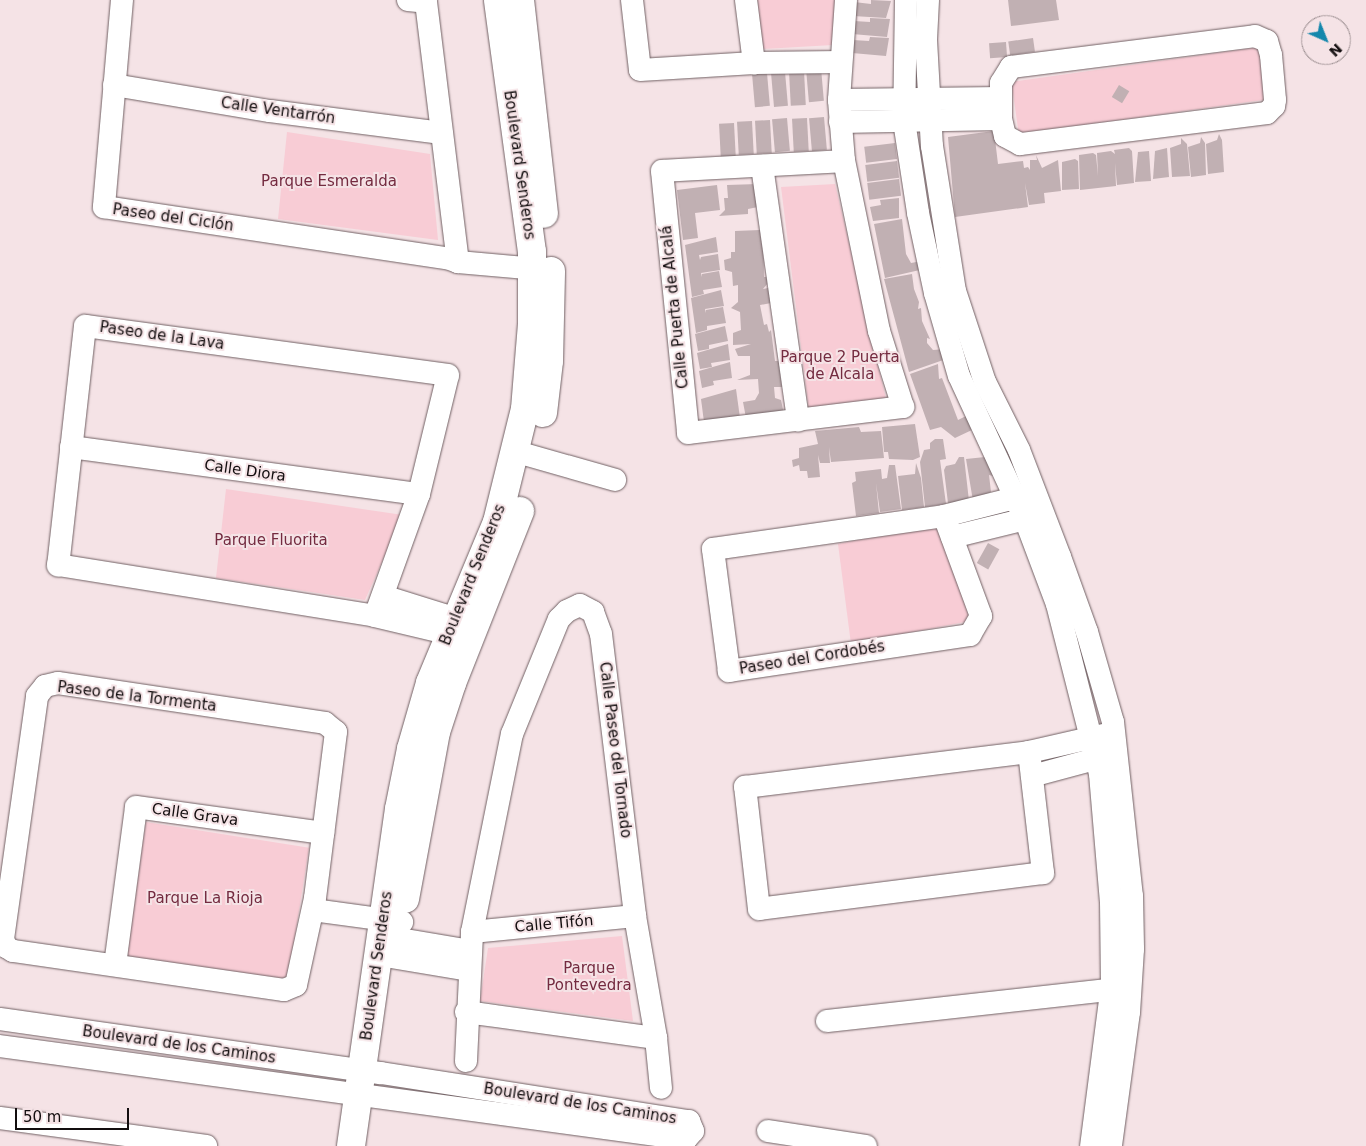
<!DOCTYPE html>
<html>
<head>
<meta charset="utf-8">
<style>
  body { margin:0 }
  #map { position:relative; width:1366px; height:1146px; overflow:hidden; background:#f5e3e6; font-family:"DejaVu Sans",sans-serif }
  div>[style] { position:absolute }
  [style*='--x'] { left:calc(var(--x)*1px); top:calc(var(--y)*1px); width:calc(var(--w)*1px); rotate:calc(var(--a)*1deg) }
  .green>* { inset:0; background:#f8ccd5; transform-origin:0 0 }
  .building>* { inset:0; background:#c1b0b3; transform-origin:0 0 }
  .roads { filter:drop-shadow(0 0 1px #716164) drop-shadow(0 0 1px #716164) }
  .minor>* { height:22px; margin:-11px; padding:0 11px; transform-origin:11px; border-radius:11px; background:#fff }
  .major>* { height:28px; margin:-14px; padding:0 14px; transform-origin:14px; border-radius:14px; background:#fff }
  span { translate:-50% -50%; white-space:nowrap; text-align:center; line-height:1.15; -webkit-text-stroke:4px #f5e3e6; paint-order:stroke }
  .street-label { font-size:15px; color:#130e0f }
  .park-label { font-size:15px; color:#742b40 }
  .north { position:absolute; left:1301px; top:15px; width:50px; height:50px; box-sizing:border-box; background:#f5e3e6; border:1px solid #9b8e90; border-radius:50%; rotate:136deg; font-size:14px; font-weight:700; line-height:20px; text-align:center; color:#130e0f }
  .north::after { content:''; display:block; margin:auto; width:18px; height:22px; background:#1487ac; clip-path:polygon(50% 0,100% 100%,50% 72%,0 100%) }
  .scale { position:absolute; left:15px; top:1108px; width:114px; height:22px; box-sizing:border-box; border:2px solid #130e0f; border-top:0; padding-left:6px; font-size:15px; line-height:18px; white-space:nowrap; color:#130e0f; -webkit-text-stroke:4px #f5e3e6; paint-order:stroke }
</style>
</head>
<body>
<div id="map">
  <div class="green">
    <div style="clip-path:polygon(757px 0,835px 0,833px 45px,763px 49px)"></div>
    <div style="left:1259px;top:47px;width:53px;height:250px;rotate:82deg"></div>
    <div style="clip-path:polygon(287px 132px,430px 154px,438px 240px,278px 219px)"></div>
    <div style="clip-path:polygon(835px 184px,887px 403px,809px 411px,781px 187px)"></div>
    <div style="clip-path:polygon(226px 489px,403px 515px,365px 600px,216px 578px)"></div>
    <div style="clip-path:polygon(939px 523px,970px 621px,851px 644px,838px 544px)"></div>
    <div style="left:146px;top:822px;width:165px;height:136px;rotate:9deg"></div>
    <div style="clip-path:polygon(622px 936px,633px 1021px,480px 1001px,488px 948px)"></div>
  </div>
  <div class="building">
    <div style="clip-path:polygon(871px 0,891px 1px,886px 18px,853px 16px,854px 2px,871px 4px)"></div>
    <div style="clip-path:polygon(1008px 0,1056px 0,1059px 20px,1011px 26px)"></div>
    <div style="clip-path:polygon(870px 18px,890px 19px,887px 37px,852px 34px,854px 21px,870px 22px)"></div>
    <div style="clip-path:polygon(870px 37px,889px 38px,886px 56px,852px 53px,853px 40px,869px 41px)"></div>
    <div style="left:1033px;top:38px;width:14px;height:25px;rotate:82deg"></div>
    <div style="left:1006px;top:42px;width:15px;height:17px;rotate:86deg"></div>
    <div style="left:821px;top:68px;width:33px;height:15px;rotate:85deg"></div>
    <div style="left:804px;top:71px;width:34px;height:15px;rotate:87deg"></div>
    <div style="left:785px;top:72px;width:34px;height:14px;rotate:85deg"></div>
    <div style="left:767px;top:73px;width:33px;height:15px;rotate:85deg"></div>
    <div style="left:1119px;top:85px;width:12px;height:14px;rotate:31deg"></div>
    <div style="left:824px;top:117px;width:33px;height:15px;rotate:85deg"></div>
    <div style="left:787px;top:118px;width:33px;height:15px;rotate:85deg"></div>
    <div style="left:807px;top:118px;width:33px;height:15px;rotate:87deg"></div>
    <div style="left:770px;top:120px;width:33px;height:15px;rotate:87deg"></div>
    <div style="left:752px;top:121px;width:33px;height:15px;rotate:87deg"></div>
    <div style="left:734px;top:123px;width:33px;height:15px;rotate:87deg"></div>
    <div style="clip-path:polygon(994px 131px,998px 164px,1023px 161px,1024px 168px,1028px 167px,1030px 170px,1030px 160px,1037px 160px,1036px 155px,1042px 168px,1058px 160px,1061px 191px,1044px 193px,1045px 203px,1029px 205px,1025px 183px,1028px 207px,955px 217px,948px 137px)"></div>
    <div style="clip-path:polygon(1219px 134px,1222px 140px,1224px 172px,1208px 174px,1206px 144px,1217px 140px)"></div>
    <div style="clip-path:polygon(1201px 137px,1205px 143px,1206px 175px,1191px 177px,1188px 147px,1200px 143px)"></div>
    <div style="clip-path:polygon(1181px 138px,1187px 144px,1190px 176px,1172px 177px,1170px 148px,1181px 144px)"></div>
    <div style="left:895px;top:143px;width:16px;height:31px;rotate:83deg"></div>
    <div style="clip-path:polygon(1129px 148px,1132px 151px,1134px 183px,1117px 185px,1115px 163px,1116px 186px,1080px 190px,1079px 155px,1093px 153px,1096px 155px,1098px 176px,1097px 153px,1111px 151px,1115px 154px,1114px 150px)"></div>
    <div style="clip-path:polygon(1167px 148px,1169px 177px,1153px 179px,1155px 151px)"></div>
    <div style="clip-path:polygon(1149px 151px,1151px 181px,1135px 182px,1138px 152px)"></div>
    <div style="clip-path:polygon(1075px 159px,1078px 161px,1079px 189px,1062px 190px,1062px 162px)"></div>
    <div style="left:897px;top:161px;width:17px;height:32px;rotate:83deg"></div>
    <div style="left:899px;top:179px;width:17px;height:32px;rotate:83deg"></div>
    <div style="clip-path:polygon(758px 184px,758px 207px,748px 209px,748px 214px,719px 216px,725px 210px,724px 198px,728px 198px,727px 185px)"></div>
    <div style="clip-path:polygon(717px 185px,720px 210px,695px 213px,698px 238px,683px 240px,677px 190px)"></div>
    <div style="clip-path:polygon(899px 198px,899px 218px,873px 221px,870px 207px,881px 205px,880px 200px)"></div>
    <div style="clip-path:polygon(902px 219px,906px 254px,911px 263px,922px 261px,924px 269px,885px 278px,874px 224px)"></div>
    <div style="clip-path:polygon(760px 230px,763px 233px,764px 277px,767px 277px,768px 283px,763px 289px,768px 288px,771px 303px,760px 305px,764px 325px,767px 324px,769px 332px,771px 330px,775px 361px,780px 361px,782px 387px,774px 387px,775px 398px,781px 400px,784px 414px,746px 418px,743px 402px,755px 400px,759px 393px,758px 379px,737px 380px,750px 375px,750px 356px,738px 356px,735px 349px,751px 344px,733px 345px,733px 333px,741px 330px,740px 312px,731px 308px,738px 302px,738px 285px,733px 286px,732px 272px,725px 270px,724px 260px,731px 258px,731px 252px,735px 252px,735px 231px)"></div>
    <div style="clip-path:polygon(716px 237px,718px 252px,699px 255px,700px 260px,701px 257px,718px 254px,720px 270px,701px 273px,702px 277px,702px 274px,719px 271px,722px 287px,703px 290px,704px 294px,692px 297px,685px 245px)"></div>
    <div style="clip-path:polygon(912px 274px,914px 289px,919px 302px,918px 309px,921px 308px,922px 321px,930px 339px,927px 338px,927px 343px,933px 350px,946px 349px,949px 358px,909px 372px,884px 279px)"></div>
    <div style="clip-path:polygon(721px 290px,724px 306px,705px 309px,706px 313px,706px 310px,723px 307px,726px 323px,707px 326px,707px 330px,696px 333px,691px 298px)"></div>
    <div style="clip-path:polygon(725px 326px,728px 341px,709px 345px,709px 349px,698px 351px,695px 334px)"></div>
    <div style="clip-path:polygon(728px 344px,730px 360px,711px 363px,712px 367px,700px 369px,697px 353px)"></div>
    <div style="clip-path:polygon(730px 362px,732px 378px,713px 381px,714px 385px,702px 388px,699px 371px)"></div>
    <div style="clip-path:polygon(938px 364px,939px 379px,942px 378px,958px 420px,968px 415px,974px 429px,955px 438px,941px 427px,930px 430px,910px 374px)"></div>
    <div style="clip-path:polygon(736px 389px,740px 418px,704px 422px,701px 399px)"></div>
    <div style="clip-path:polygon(915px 424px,920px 457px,913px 460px,889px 459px,888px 452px,884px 452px,882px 427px)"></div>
    <div style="clip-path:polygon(859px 427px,861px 432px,881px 431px,884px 458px,831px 462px,829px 447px,830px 463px,820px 463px,818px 455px,820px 477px,808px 478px,807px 471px,800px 471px,799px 465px,793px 467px,792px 460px,799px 458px,799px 448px,818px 444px,815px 431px)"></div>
    <div style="clip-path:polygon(935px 439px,943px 439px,946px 459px,940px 460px,946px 504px,925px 507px,920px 462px,924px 450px,930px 449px,930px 443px)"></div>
    <div style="clip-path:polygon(959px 457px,964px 457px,969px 501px,948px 503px,944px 470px,946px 466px,955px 464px)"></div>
    <div style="clip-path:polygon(985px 457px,993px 476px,989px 475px,991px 492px,973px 501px,966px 459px)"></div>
    <div style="clip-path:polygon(916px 463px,921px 478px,924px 507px,902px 510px,898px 476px,915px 474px)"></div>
    <div style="clip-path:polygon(889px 465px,895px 465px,901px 509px,880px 512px,876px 483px,879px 513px,856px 516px,852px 483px,856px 481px,855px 472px,881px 469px,882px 479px,887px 478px)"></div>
    <div style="left:988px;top:543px;width:13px;height:23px;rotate:29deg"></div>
  </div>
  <div class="roads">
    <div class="minor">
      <div style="--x:122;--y:0;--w:208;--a:95"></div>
      <div style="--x:104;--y:207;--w:347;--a:8.5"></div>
      <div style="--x:447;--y:258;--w:12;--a:20"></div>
      <div style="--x:458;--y:262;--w:89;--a:5.1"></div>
      <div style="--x:408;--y:0;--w:18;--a:6"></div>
      <div style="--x:426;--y:2;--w:262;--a:83"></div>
      <div style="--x:632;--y:0;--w:70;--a:83.5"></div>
      <div style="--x:640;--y:70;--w:114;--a:-3.5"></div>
      <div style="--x:754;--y:63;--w:87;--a:-0.7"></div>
      <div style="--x:746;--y:0;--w:64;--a:82.8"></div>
      <div style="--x:906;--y:0;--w:121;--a:90.9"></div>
      <div style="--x:904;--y:121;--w:93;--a:81.3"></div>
      <div style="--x:918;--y:213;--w:82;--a:78"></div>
      <div style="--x:935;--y:293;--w:86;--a:73.9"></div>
      <div style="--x:959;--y:376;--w:157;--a:65.2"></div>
      <div style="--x:1025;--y:519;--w:91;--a:69.4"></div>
      <div style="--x:1057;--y:604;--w:175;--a:75.8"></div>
      <div style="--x:1100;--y:774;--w:128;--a:85.1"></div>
      <div style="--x:1111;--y:902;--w:83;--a:89.3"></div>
      <div style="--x:1112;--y:985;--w:162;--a:97.4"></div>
      <div style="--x:928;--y:0;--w:40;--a:92.9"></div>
      <div style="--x:926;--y:40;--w:106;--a:86.8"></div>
      <div style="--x:932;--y:146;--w:147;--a:81"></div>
      <div style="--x:955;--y:291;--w:96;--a:71.8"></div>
      <div style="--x:985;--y:382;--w:76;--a:63.4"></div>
      <div style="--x:1019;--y:450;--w:115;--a:69"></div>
      <div style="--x:1060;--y:557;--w:80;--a:70.2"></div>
      <div style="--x:1087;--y:632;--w:94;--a:73.9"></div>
      <div style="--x:1113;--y:722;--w:175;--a:83.8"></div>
      <div style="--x:1132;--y:896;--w:53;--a:88.9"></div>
      <div style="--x:1133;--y:949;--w:63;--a:93.6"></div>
      <div style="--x:1129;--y:1012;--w:135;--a:97.7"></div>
      <div style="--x:1255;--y:36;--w:13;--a:23"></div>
      <div style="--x:1267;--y:41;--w:15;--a:74"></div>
      <div style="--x:1271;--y:55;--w:45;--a:84.9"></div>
      <div style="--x:1275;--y:100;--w:6;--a:99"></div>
      <div style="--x:1274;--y:106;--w:10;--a:135"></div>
      <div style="--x:1267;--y:113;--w:249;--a:172.8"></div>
      <div style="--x:1020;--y:144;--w:17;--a:-152"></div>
      <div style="--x:1005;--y:136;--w:17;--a:-103"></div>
      <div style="--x:1001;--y:119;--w:36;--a:-90"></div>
      <div style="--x:1001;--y:83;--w:19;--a:-58"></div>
      <div style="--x:1011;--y:67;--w:246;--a:-7.2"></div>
      <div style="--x:114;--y:85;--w:158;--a:9.5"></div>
      <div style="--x:270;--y:111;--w:173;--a:7.3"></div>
      <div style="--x:839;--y:100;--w:162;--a:-0.7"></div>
      <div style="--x:840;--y:122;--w:161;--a:-1.1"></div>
      <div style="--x:844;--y:161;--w:182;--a:176.9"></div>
      <div style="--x:662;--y:171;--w:263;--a:84.3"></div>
      <div style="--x:688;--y:433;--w:217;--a:-6.9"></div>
      <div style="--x:903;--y:407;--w:80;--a:-107.5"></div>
      <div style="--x:879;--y:331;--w:174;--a:-101.6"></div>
      <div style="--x:844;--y:161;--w:61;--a:-94.7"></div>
      <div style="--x:839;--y:100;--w:100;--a:-86"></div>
      <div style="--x:762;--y:166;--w:257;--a:81.9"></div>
      <div style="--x:71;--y:447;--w:351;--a:7.7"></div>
      <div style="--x:517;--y:452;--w:102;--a:15.9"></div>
      <div style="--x:944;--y:516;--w:107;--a:69.7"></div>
      <div style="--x:981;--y:616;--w:22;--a:120"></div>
      <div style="--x:970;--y:635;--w:244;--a:171.5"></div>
      <div style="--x:729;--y:671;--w:123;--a:-97.5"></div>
      <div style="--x:713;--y:549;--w:233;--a:-8.1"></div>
      <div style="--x:944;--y:516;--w:86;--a:-14.2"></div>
      <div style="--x:952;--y:537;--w:89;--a:-13.7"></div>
      <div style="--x:383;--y:596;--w:94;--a:17.3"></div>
      <div style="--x:375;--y:616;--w:130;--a:-70.2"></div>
      <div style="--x:419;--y:494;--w:122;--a:-76.3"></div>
      <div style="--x:448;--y:375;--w:366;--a:-172.3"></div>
      <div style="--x:85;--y:326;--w:241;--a:96.4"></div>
      <div style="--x:58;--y:565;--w:321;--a:9.1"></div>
      <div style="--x:375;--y:616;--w:95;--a:13.4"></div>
      <div style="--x:58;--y:683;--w:270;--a:8.5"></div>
      <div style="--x:325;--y:723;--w:14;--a:39"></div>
      <div style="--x:336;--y:732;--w:167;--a:97.2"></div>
      <div style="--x:315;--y:898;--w:89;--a:102.3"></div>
      <div style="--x:296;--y:985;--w:13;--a:157"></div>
      <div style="--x:284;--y:990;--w:274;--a:-171.8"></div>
      <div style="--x:13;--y:951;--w:8;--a:-150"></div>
      <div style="--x:6;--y:947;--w:9;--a:-111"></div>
      <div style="--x:3;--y:939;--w:245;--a:-82"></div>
      <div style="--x:37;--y:696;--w:13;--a:-51"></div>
      <div style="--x:45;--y:686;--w:13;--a:-13"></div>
      <div style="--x:1029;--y:752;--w:122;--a:83.4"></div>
      <div style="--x:1043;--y:873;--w:286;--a:172.8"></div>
      <div style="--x:759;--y:909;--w:123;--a:-96.5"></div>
      <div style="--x:745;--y:787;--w:286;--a:-7"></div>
      <div style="--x:1029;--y:752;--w:81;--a:-12.8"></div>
      <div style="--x:1032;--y:776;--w:81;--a:-15.1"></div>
      <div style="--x:313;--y:910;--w:90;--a:7.7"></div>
      <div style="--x:472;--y:932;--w:164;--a:-5.6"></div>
      <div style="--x:382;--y:936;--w:90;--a:9.6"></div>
      <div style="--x:379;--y:955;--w:91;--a:9.5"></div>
      <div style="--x:115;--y:965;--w:159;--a:-82.4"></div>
      <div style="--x:136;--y:807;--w:189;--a:7.9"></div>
      <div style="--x:466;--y:1012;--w:192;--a:7.8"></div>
      <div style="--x:0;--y:1019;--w:385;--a:8.1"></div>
      <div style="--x:381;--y:1073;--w:312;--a:8.9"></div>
      <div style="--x:689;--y:1121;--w:11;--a:68"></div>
      <div style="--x:693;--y:1131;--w:11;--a:131"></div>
      <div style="--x:686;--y:1139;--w:692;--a:-172.28"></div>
      <div style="--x:827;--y:1021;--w:301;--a:-6.3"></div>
      <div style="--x:466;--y:1061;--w:129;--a:-87.3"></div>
      <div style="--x:472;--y:932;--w:202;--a:-78.6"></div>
      <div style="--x:512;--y:734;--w:124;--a:-67.8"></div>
      <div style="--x:559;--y:619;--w:11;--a:-45"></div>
      <div style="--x:567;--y:611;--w:14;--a:-25"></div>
      <div style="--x:580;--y:605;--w:15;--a:28"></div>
      <div style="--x:593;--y:612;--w:23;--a:70"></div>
      <div style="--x:601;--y:634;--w:284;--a:83.1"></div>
      <div style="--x:635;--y:916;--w:124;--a:80.2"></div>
      <div style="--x:656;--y:1038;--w:50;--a:84.3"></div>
      <div style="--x:0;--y:1118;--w:208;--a:7.7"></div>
      <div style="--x:768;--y:1131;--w:99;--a:8.7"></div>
    </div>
    <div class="major">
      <div style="--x:520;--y:0;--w:215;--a:83.6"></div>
      <div style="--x:543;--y:413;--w:52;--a:-83.4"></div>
      <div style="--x:549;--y:361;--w:90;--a:-88.7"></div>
      <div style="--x:405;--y:899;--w:170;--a:-79.5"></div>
      <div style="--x:436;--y:732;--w:52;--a:-71.9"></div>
      <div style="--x:452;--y:683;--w:185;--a:-68.4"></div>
      <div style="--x:351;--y:1146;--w:340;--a:-81.9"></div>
      <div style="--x:399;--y:809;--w:61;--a:-78.7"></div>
      <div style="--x:411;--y:749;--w:69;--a:-73.9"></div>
      <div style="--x:430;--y:683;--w:174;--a:-67.4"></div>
      <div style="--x:497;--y:522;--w:116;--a:-76.1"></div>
      <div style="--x:525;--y:409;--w:86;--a:-85.3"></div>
      <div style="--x:532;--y:323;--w:71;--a:-90"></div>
      <div style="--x:532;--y:252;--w:254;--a:-97.7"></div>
    </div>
  </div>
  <div class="street-label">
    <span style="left:278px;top:111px;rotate:8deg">Calle Ventarrón</span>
    <span style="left:519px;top:165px;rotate:82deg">Boulevard Senderos</span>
    <span style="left:173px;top:218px;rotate:8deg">Paseo del Ciclón</span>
    <span style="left:675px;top:307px;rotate:-96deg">Calle Puerta de Alcalá</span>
    <span style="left:162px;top:336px;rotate:8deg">Paseo de la Lava</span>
    <span style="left:245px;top:471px;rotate:8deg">Calle Diora</span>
    <span style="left:473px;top:575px;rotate:-68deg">Boulevard Senderos</span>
    <span style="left:812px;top:658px;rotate:-9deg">Paseo del Cordobés</span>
    <span style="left:137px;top:697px;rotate:7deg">Paseo de la Tormenta</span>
    <span style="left:615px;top:750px;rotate:83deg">Calle Paseo del Tornado</span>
    <span style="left:195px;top:815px;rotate:8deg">Calle Grava</span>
    <span style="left:554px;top:924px;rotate:-5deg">Calle Tifón</span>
    <span style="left:377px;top:966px;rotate:-82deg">Boulevard Senderos</span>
    <span style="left:179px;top:1045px;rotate:8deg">Boulevard de los Caminos</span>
    <span style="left:580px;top:1104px;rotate:9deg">Boulevard de los Caminos</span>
  </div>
  <div class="park-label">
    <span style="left:329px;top:182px">Parque Esmeralda</span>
    <span style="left:840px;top:366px">Parque 2 Puerta<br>de Alcala</span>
    <span style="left:271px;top:541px">Parque Fluorita</span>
    <span style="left:205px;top:899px">Parque La Rioja</span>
    <span style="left:589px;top:977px">Parque<br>Pontevedra</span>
  </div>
  <div class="north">N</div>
  <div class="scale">50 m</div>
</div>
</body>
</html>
